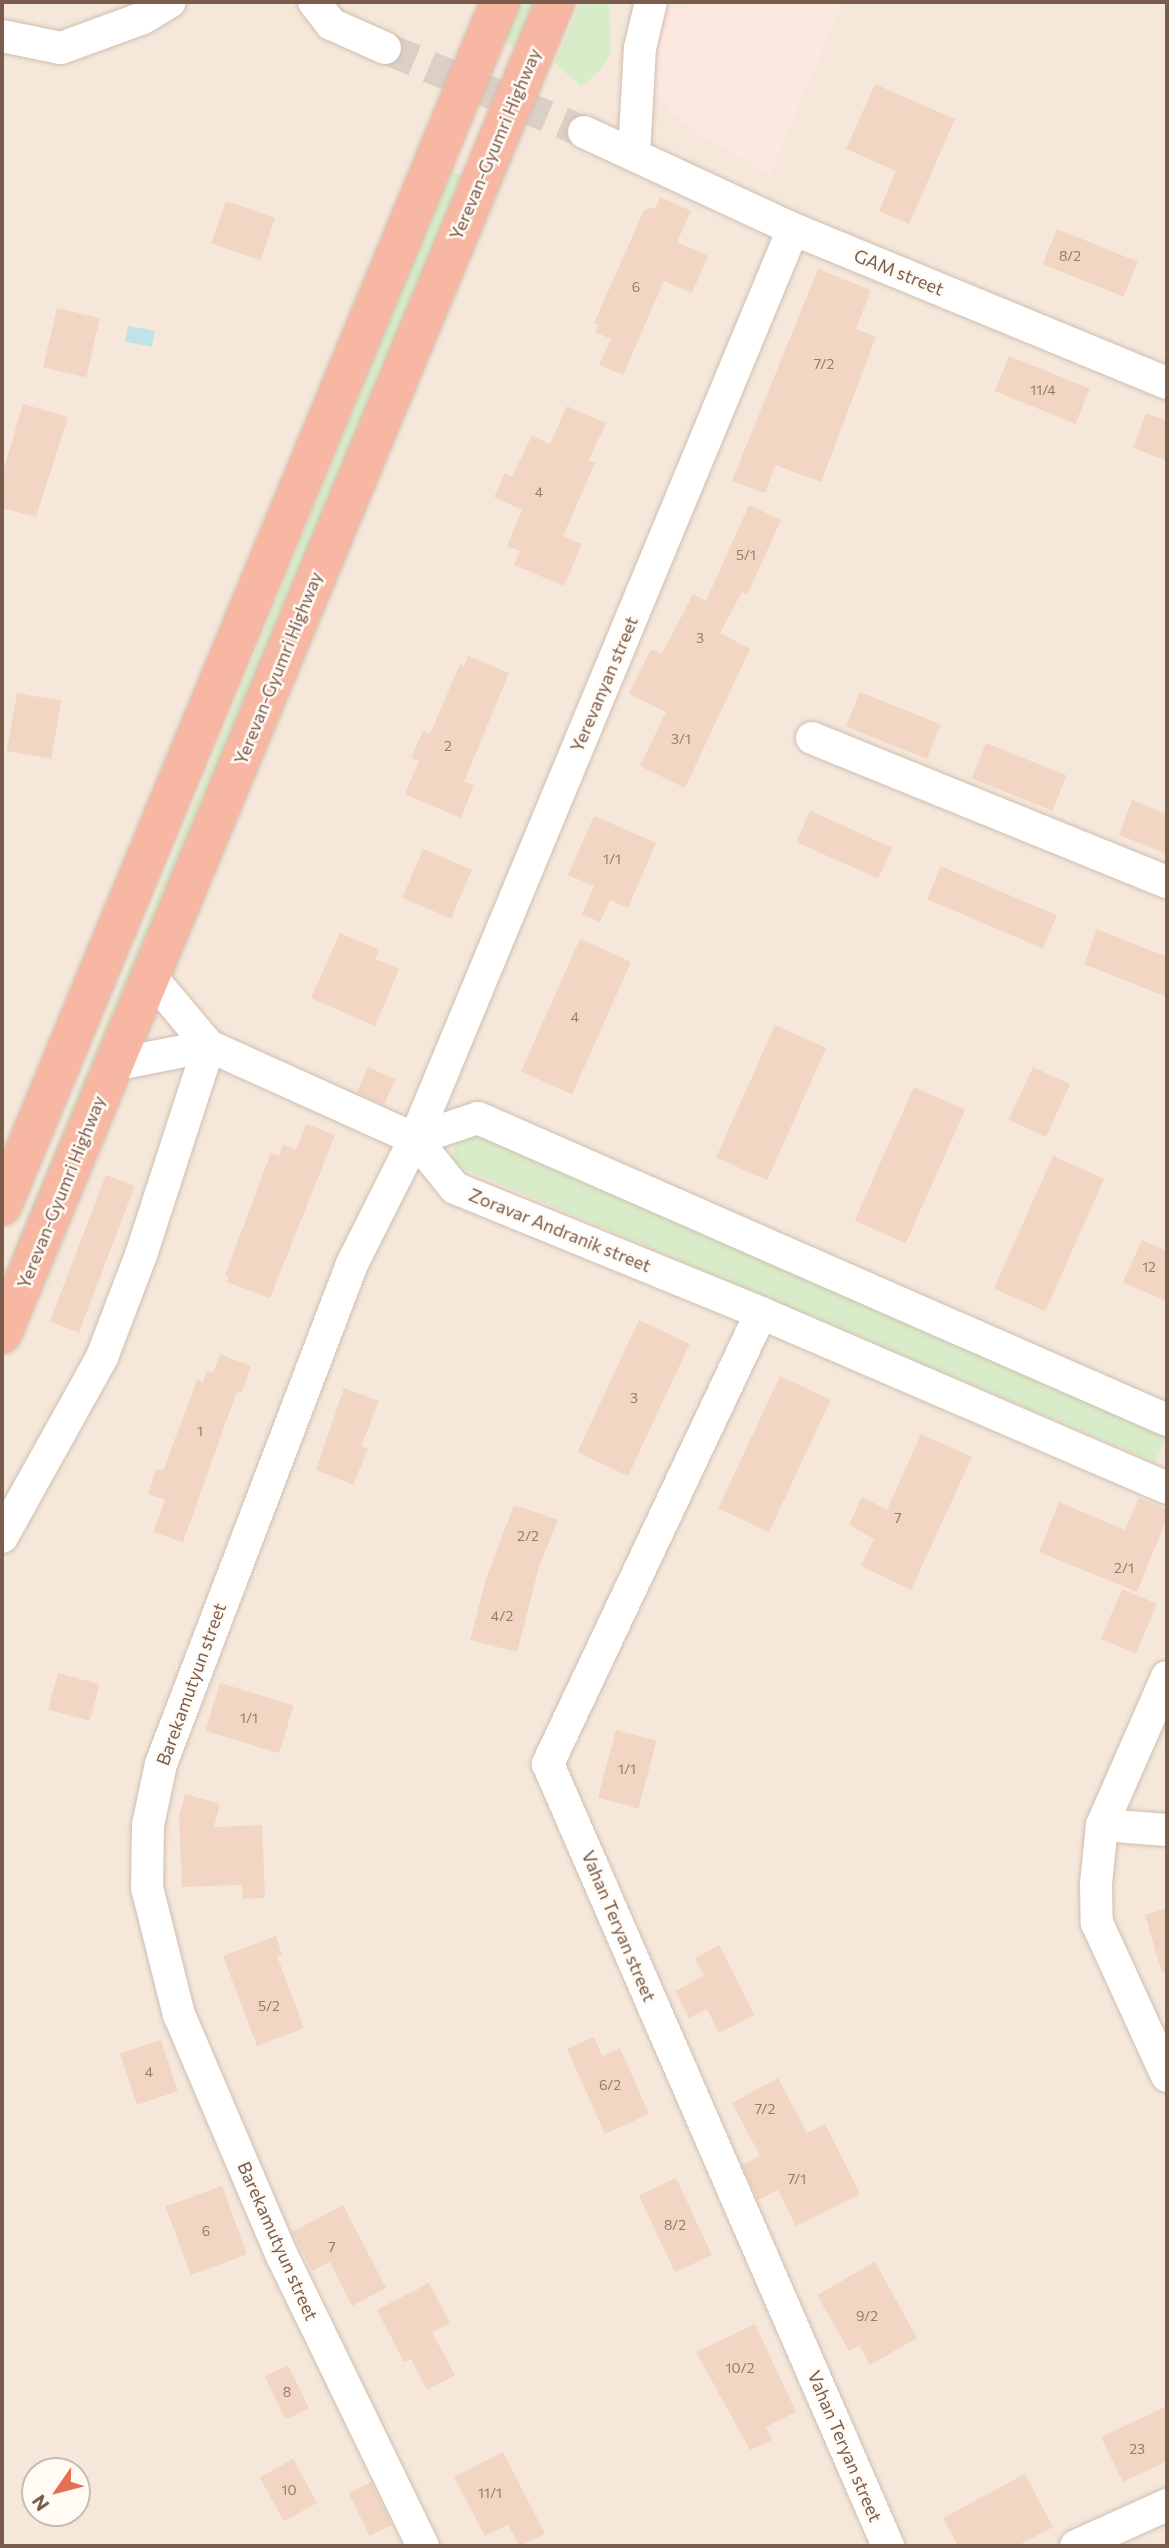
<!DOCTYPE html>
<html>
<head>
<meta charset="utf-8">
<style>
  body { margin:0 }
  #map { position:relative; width:1169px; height:2548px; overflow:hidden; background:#fdf6ec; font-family:Commissioner,sans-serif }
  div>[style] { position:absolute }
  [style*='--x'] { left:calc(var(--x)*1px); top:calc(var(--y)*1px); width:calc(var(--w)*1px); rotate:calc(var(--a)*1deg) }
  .residential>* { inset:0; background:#f5e8da }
  .commercial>* { inset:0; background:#fde8e0 }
  .green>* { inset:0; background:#d8ecc9; transform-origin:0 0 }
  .water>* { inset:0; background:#bfe3e8; transform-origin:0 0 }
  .building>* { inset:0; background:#f3d5c3; transform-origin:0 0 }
  .minor-tunnel>* { height:32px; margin-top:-16px; transform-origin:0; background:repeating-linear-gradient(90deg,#dcd0c4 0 32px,transparent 0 48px) }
  .roads { filter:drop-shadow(0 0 2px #d1beb0) drop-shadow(0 0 2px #d1beb0) }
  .minor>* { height:32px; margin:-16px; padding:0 16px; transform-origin:16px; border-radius:16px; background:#fff }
  .highway>* { height:38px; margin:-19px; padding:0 19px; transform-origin:19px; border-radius:19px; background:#f7b7a3 }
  span { translate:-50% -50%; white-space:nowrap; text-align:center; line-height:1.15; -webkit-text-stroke:5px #fffaf3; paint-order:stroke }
  .number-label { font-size:14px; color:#987a6a }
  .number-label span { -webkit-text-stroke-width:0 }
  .street-label { font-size:18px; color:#7a5c4d }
  .frame { position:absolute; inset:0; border:4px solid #7a5c4d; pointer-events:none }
  .north { position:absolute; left:21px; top:2457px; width:70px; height:70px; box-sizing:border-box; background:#fffaf3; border:2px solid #cabbb1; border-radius:50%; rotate:235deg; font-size:19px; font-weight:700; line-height:28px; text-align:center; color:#7a5c4d }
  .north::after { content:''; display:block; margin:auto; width:24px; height:32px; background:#e76f51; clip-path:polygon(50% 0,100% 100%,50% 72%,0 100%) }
</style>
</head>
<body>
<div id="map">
  <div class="residential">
    <div style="clip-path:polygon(evenodd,2px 2px,1167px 2px,1167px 2546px,2px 2546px,2px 2px,35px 2471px,77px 2471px,77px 2513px,35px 2513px,35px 2471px)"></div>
  </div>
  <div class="commercial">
    <div style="clip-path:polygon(687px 2px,843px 2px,770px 174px,697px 133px,673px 114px,651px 84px,666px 6px,684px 10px)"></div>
  </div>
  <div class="green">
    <div style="clip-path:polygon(517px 2px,537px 2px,517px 49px,501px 41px)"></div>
    <div style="clip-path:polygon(581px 2px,609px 2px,611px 52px,601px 70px,581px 87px,555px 63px)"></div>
    <div style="left:450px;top:171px;width:18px;height:1166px;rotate:22deg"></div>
    <div style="left:462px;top:1130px;width:768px;height:35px;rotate:23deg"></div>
  </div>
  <div class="water">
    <div style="left:128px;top:326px;width:27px;height:16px;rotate:10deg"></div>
  </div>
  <div class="building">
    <div style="clip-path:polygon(875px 84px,955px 119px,909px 224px,879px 211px,896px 171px,846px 149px)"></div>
    <div style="clip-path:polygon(660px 197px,691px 211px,677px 242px,708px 256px,692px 293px,664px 281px,623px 375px,599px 365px,611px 339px,595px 332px,598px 325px,594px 323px,644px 210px,656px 207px)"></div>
    <div style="left:226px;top:201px;width:52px;height:45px;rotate:19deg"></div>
    <div style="left:1057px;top:229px;width:87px;height:38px;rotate:22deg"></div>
    <div style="clip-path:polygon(818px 269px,871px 290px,856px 329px,876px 337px,821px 482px,775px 465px,765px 493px,732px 481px)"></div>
    <div style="left:57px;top:308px;width:44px;height:61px;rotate:13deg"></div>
    <div style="left:1009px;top:356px;width:87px;height:38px;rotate:22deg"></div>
    <div style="clip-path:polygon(23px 404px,68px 417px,36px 517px,2px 508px,2px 475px)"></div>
    <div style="clip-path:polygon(567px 406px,606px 423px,589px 460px,595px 463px,563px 536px,582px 544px,564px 586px,514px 565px,520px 551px,507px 546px,522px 510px,494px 497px,505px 473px,512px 477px,532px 435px,550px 444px)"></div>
    <div style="clip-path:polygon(1146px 413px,1167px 421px,1167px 461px,1133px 448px)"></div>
    <div style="clip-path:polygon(749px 505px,781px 520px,747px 595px,742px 592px,720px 633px,750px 649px,685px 788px,640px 766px,666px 712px,629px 694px,651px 649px,662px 654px,693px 594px,706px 601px)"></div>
    <div style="clip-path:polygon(468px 656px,509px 673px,464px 782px,474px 785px,461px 818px,405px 794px,419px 761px,411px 758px,423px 731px,430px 734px,460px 664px,464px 666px)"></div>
    <div style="left:860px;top:692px;width:87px;height:37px;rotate:22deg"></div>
    <div style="left:17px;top:693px;width:45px;height:59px;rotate:10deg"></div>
    <div style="left:986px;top:743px;width:87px;height:38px;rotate:22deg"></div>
    <div style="clip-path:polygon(1132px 800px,1167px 814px,1167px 854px,1119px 835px)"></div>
    <div style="left:810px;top:811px;width:90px;height:34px;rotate:24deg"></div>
    <div style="clip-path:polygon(594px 816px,656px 843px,628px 908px,610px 900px,600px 922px,582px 914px,594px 886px,568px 875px)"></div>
    <div style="left:423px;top:849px;width:53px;height:53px;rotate:23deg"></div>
    <div style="left:941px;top:866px;width:126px;height:36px;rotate:23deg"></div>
    <div style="clip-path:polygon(1097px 929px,1167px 957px,1167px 997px,1084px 964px)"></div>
    <div style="clip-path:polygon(340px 933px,380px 950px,375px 959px,399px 969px,375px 1026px,311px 998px)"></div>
    <div style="left:580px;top:939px;width:56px;height:145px;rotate:24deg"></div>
    <div style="left:775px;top:1025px;width:56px;height:145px;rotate:24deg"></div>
    <div style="left:368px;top:1067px;width:30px;height:28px;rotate:24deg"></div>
    <div style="left:1033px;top:1067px;width:41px;height:58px;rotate:25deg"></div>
    <div style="left:914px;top:1087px;width:56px;height:146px;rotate:24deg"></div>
    <div style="clip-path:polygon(306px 1124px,335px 1135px,270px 1298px,227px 1282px,229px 1276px,225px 1275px,271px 1153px,279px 1156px,283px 1145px,296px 1150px)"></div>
    <div style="left:1053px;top:1156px;width:56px;height:145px;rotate:24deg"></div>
    <div style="left:106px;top:1175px;width:31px;height:157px;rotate:21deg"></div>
    <div style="clip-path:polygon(1142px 1240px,1167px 1251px,1167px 1302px,1123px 1282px)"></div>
    <div style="left:639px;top:1320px;width:56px;height:146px;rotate:25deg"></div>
    <div style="clip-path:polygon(220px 1354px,251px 1366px,242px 1392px,237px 1391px,183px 1542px,153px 1532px,165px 1500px,148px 1494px,156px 1469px,163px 1471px,197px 1380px,203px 1382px,207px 1371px,213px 1373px)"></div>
    <div style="left:780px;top:1376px;width:56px;height:146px;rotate:25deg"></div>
    <div style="clip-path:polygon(344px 1388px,379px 1401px,361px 1446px,368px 1449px,353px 1485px,316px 1470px)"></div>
    <div style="clip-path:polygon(921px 1434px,972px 1457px,911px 1590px,861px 1566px,874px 1539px,849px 1525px,862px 1497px,887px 1510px)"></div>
    <div style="clip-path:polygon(1139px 1498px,1167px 1510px,1167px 1518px,1137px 1592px,1039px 1552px,1059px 1502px,1125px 1530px)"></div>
    <div style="clip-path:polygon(514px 1505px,558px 1520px,539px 1567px,517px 1652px,470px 1640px,486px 1579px)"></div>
    <div style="left:1122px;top:1589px;width:38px;height:54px;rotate:23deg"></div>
    <div style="left:58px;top:1673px;width:43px;height:38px;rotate:15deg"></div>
    <div style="left:220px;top:1683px;width:77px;height:50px;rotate:17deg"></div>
    <div style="left:616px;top:1730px;width:42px;height:70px;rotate:15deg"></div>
    <div style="clip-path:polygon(185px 1794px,220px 1804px,214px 1827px,262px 1825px,265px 1898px,243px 1899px,242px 1885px,182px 1887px,179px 1817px)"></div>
    <div style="clip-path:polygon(1167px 1908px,1167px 1973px,1162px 1973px,1145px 1915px)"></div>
    <div style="clip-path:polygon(276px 1936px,282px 1955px,277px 1956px,304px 2028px,257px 2046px,223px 1956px)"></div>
    <div style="clip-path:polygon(719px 1945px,754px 2015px,719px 2033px,707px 2009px,689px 2018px,675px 1991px,704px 1976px,695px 1958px)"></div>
    <div style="clip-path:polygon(594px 2037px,602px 2056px,620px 2048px,649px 2114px,605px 2134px,567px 2049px)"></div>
    <div style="left:161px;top:2040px;width:54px;height:43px;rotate:72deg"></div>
    <div style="clip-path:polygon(778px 2078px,807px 2133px,825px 2124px,860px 2194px,796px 2226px,778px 2190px,758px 2200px,742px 2165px,760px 2156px,732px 2103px)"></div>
    <div style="left:676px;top:2178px;width:85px;height:41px;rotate:65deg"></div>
    <div style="left:222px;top:2186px;width:73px;height:60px;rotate:70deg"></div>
    <div style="clip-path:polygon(343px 2205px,386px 2288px,352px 2306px,330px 2262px,312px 2271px,292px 2232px)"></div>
    <div style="clip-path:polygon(875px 2262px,917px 2338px,870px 2365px,859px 2345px,849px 2351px,817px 2295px)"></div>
    <div style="clip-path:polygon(429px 2283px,450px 2323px,432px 2332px,455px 2375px,427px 2390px,411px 2359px,404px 2362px,377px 2310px)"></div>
    <div style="clip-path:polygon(755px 2324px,796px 2412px,766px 2427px,772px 2440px,750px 2450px,696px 2352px)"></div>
    <div style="left:288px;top:2365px;width:48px;height:26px;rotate:64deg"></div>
    <div style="clip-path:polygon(1167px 2406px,1167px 2461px,1123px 2482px,1101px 2437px)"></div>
    <div style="clip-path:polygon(503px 2452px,545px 2534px,520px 2546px,508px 2525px,485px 2536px,454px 2477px)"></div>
    <div style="left:293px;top:2459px;width:50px;height:38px;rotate:61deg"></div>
    <div style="clip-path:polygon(1025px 2474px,1053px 2527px,1017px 2546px,958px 2546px,943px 2518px)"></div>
    <div style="left:371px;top:2482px;width:48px;height:25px;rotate:64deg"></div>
  </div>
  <div class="minor-tunnel">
    <div style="--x:385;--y:48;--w:216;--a:22.9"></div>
  </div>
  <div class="roads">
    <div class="minor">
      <div style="--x:314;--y:2;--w:28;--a:52"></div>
      <div style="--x:331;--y:24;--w:59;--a:24"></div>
      <div style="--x:2;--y:36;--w:60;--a:11.5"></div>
      <div style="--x:61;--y:48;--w:87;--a:-20.1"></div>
      <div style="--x:143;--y:18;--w:31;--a:-31"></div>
      <div style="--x:584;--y:132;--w:230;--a:24.9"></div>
      <div style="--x:793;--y:229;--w:404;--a:22.4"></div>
      <div style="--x:634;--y:154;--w:106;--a:-86.8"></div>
      <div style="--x:640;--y:48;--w:47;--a:-76.6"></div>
      <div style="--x:812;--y:738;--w:383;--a:22.1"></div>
      <div style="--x:151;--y:977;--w:90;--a:50"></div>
      <div style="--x:209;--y:1046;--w:226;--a:24.3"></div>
      <div style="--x:415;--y:1139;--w:63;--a:50.8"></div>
      <div style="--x:455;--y:1188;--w:331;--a:22.2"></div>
      <div style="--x:761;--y:1313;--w:442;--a:23.3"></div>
      <div style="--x:113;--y:1065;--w:98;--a:-11.2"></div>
      <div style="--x:415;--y:1139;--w:66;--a:-18.4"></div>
      <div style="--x:478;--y:1118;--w:752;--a:23.67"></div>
      <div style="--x:761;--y:1313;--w:499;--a:115.3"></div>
      <div style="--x:548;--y:1764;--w:853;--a:66.5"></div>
      <div style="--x:2;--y:1537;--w:206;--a:-60.9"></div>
      <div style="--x:102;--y:1357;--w:109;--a:-69.1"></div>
      <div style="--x:141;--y:1255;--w:220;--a:-72"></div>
      <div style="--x:1167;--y:1677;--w:162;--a:113.7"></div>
      <div style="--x:1102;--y:1825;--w:59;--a:95.8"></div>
      <div style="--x:1096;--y:1884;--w:39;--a:89"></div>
      <div style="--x:1097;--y:1923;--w:168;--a:65.4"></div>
      <div style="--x:1102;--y:1825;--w:65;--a:4.4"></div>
      <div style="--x:423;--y:2546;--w:322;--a:-115.9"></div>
      <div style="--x:282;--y:2256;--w:262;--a:-113.1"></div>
      <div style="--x:179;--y:2015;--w:131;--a:-104.1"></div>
      <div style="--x:147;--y:1888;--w:63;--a:-89.1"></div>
      <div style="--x:148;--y:1825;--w:62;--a:-78"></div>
      <div style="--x:161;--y:1764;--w:535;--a:-69.09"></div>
      <div style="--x:352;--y:1264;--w:140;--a:-63.3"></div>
      <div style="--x:415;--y:1139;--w:985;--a:-67.44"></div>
      <div style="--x:1076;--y:2546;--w:100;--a:-24.3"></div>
    </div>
    <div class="highway">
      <div style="--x:2;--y:1206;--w:1303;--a:-67.53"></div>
      <div style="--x:2;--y:1334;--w:1442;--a:-67.45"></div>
    </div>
  </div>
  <div class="number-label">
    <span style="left:1070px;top:256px">8/2</span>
    <span style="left:636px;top:287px">6</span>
    <span style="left:824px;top:364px">7/2</span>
    <span style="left:1043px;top:390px">11/4</span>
    <span style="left:539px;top:492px">4</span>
    <span style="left:746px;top:555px">5/1</span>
    <span style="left:700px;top:638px">3</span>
    <span style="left:681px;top:739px">3/1</span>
    <span style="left:448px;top:746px">2</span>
    <span style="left:612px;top:859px">1/1</span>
    <span style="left:575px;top:1017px">4</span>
    <span style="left:1149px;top:1267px">12</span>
    <span style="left:634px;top:1398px">3</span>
    <span style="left:200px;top:1431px">1</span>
    <span style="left:898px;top:1518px">7</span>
    <span style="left:528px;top:1536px">2/2</span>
    <span style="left:1124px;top:1568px">2/1</span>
    <span style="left:502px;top:1616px">4/2</span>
    <span style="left:249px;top:1718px">1/1</span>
    <span style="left:627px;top:1769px">1/1</span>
    <span style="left:269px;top:2006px">5/2</span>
    <span style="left:149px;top:2072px">4</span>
    <span style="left:610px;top:2085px">6/2</span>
    <span style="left:765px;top:2109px">7/2</span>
    <span style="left:797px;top:2179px">7/1</span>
    <span style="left:675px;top:2225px">8/2</span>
    <span style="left:206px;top:2231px">6</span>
    <span style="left:332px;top:2247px">7</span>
    <span style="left:867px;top:2316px">9/2</span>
    <span style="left:740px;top:2368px">10/2</span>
    <span style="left:287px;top:2392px">8</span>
    <span style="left:1137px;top:2449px">23</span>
    <span style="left:289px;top:2490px">10</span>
    <span style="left:490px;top:2493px">11/1</span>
  </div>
  <div class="street-label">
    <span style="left:495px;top:144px;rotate:-67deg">Yerevan-Gyumri Highway</span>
    <span style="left:899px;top:272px;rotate:22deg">GAM street</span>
    <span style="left:278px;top:668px;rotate:-68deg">Yerevan-Gyumri Highway</span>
    <span style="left:604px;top:684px;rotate:-67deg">Yerevanyan street</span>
    <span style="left:61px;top:1192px;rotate:-68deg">Yerevan-Gyumri Highway</span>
    <span style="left:560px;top:1230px;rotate:22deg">Zoravar Andranik street</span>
    <span style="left:191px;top:1684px;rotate:-70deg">Barekamutyun street</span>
    <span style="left:619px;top:1926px;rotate:67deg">Vahan Teryan street</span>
    <span style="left:278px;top:2241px;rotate:66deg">Barekamutyun street</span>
    <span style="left:845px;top:2446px;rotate:67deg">Vahan Teryan street</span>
  </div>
  <div class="frame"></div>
  <div class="north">N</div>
</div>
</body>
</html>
